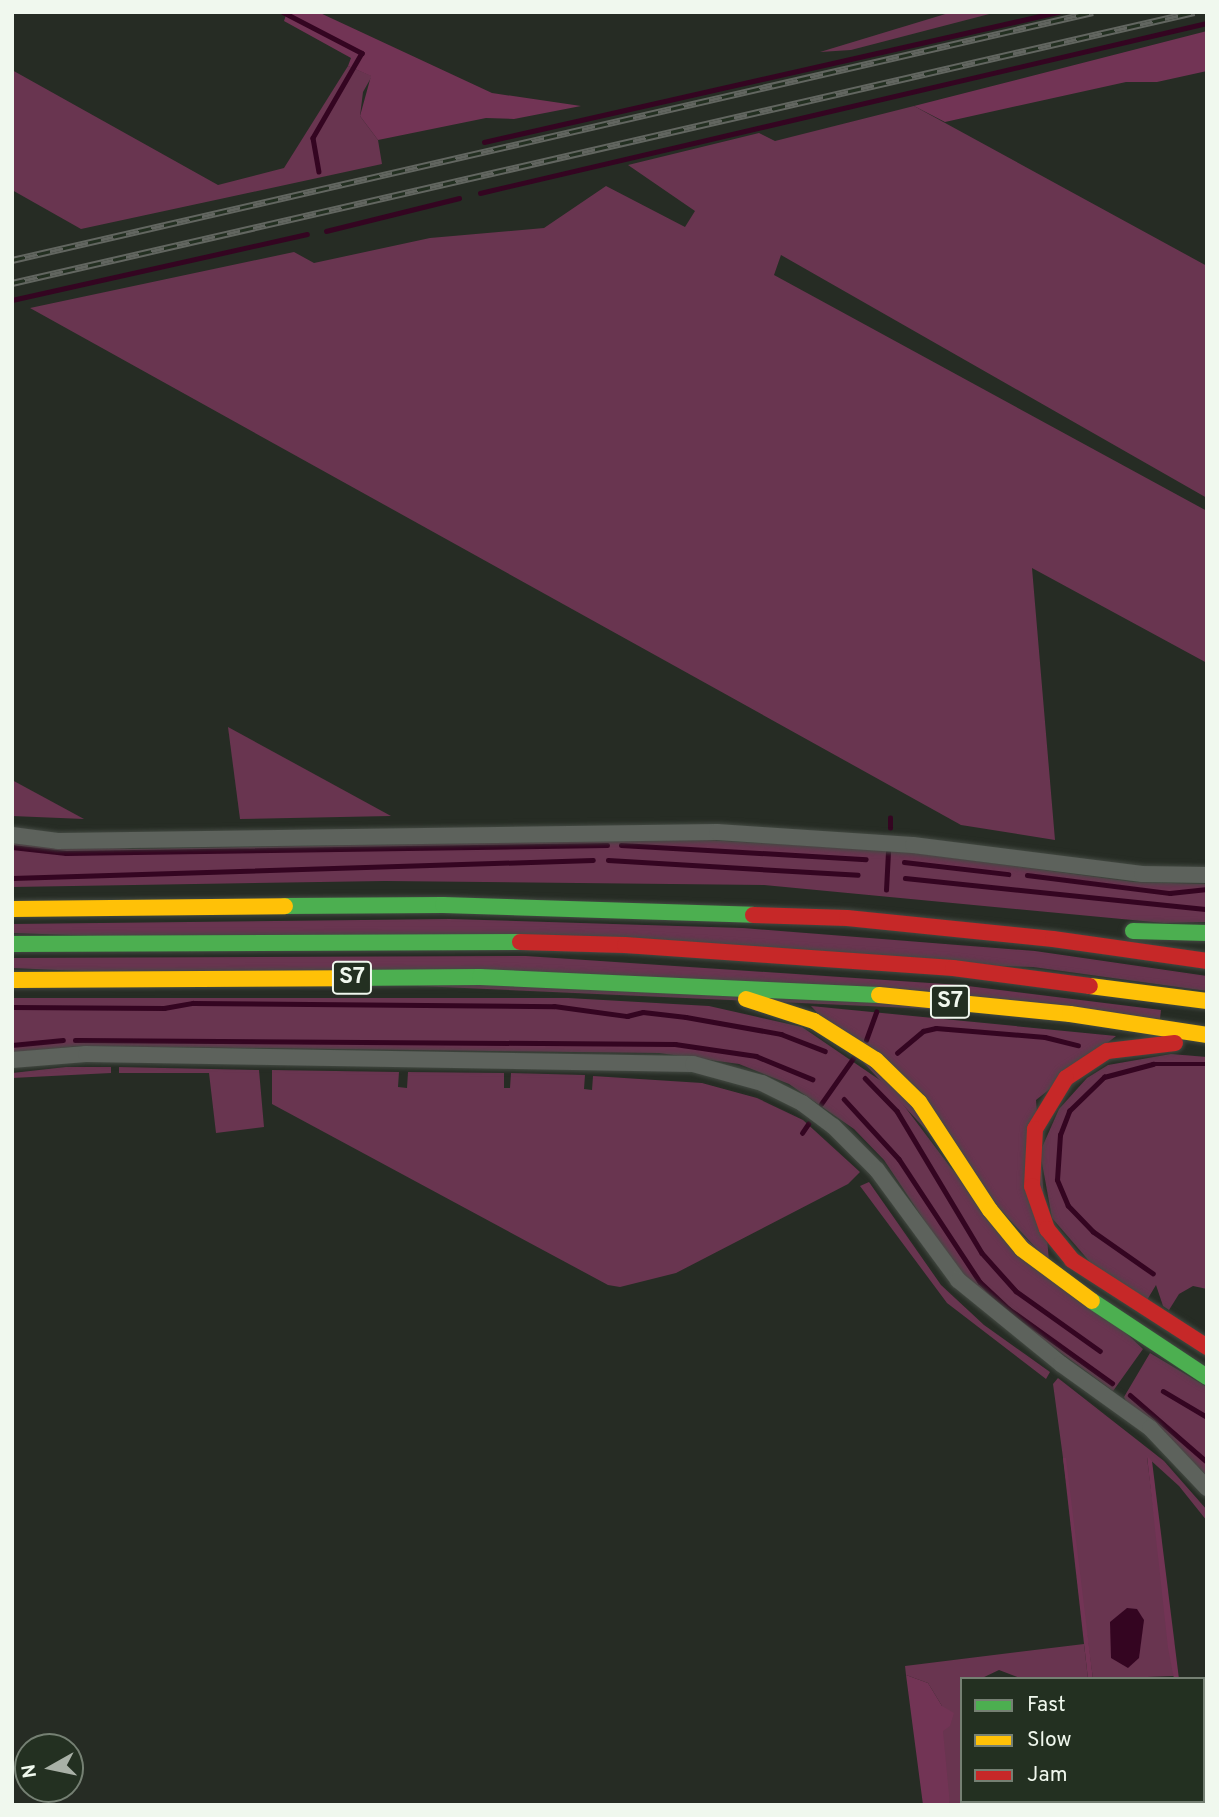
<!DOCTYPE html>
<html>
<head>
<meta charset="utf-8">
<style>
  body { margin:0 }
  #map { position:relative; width:1219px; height:1817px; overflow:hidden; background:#262c24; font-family:Overpass,sans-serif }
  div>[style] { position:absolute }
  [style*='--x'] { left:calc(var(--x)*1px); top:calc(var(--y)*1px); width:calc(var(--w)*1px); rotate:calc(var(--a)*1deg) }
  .green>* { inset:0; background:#693550 }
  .forest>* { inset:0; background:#723455 }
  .water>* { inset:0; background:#340521 }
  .stream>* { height:4.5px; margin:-2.25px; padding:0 2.25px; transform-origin:2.25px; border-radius:2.25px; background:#340521 }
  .roads { filter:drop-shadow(0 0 2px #444a43) drop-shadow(0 0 2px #444a43) }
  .street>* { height:16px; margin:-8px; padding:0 8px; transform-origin:8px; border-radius:8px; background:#5d625c }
  .fast>* { height:16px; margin:-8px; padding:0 8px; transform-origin:8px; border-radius:8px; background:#4caf50 }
  .slow>* { height:16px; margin:-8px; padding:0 8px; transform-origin:8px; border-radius:8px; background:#ffc107 }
  .jam>* { height:16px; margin:-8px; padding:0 8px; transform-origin:8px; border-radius:8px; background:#c62828 }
  .rail>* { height:7px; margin-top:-3.5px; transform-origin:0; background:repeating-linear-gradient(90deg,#233021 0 13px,#626660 0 26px); box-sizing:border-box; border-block:2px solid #626660 }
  span { translate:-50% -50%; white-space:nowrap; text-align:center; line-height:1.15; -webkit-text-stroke:7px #233021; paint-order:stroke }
  .shield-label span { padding:2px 5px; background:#233021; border:2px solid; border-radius:5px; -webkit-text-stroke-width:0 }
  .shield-label { font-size:23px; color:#f0f8ee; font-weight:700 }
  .frame { position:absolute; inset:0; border:14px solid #f0f8ee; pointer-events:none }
  .legend { position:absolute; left:960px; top:1677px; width:245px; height:126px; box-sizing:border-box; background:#233021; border:2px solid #758073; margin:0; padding:9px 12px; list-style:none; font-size:21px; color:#f0f8ee }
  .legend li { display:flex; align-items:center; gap:14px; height:35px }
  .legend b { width:35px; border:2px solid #758073 }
  .north { position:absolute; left:14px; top:1733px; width:70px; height:70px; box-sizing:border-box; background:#233021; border:2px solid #758073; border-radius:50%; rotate:261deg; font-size:19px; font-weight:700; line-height:28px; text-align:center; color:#f0f8ee }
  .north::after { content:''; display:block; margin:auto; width:24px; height:32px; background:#a9b1a7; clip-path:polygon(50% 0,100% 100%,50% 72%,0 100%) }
</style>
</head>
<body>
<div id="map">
  <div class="green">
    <div style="clip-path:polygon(952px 12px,997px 12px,851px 50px,820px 52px)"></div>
    <div style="clip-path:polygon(348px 66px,372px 76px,363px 92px,360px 116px,378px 140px,382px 164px,81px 229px,12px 190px,12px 70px,218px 185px,284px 168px)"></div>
    <div style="clip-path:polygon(914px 106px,1207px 266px,1207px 498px,781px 255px,774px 275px,1207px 511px,1207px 663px,1032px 568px,1055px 840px,961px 825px,30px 308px,294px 252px,314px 263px,430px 238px,544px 228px,606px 186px,685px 227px,695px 211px,628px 165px,759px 133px,775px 141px)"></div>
    <div style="clip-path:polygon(228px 727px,391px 816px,240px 819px)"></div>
    <div style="clip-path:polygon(12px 780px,84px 819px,12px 816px)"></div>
    <div style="clip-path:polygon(689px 839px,902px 851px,1134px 882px,1207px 884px,1207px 922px,1164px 923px,764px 885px,385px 881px,12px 887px,12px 842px,133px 849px)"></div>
    <div style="clip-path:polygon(450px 919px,743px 928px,1035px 951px,1207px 976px,1207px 991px,1033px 967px,12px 933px,12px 924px)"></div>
    <div style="clip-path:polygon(526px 956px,960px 985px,1161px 1010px,1160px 1019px,12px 968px,12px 958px)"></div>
    <div style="clip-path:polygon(12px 998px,568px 998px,709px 1006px,802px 1027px,890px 1087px,951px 1168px,1143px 1349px,1113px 1391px,1004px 1311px,956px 1268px,884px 1160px,854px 1129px,789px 1084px,739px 1064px,659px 1053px,79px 1046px,12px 1053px)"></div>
    <div style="clip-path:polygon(811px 1006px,1116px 1036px,1036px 1100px,1049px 1262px)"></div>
    <div style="clip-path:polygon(1171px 1054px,1207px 1057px,1207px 1289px,1193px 1286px,1179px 1294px,1169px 1310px,1163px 1306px,1156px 1285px,1147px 1300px,1096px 1269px,1052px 1218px,1040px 1152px,1059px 1109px,1087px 1078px,1108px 1065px)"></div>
    <div style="clip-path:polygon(66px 1067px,111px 1067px,111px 1073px,12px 1078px,12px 1073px)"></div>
    <div style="clip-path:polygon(119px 1067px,259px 1070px,264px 1127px,216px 1133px,209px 1073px,119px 1073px)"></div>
    <div style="clip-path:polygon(272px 1070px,399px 1072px,398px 1087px,407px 1088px,408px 1072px,504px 1073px,504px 1088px,510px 1088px,511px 1073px,585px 1075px,584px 1089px,592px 1090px,593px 1076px,702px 1083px,757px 1098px,803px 1120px,860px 1172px,848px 1184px,676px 1273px,620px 1287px,608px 1285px,272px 1104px)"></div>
    <div style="clip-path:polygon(869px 1182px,941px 1285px,984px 1325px,1050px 1372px,1046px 1379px,947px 1303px,860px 1186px)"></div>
    <div style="clip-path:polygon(1150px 1353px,1207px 1387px,1207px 1476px,1148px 1417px,1127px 1403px,1124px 1397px)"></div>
    <div style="clip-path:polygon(1058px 1378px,1164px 1461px,1207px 1510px,1207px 1521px,1179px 1486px,1147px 1457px,1174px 1676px,1093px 1679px,1053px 1384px)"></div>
    <div style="clip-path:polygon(1084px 1644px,1088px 1679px,1023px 1679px,999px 1670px,980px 1679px,962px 1679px,962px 1801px,979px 1805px,950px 1805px,943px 1773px,942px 1706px,928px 1683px,906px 1675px,905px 1666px)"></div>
  </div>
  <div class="forest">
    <div style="clip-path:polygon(287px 12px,318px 12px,492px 93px,581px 106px,514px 119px,486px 118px,378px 140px,360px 116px,371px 76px,348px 66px,351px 58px,284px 21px)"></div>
    <div style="clip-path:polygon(1207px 31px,1207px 71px,1157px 82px,1126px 82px,945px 122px,914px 106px)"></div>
    <div style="clip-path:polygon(1147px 1456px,1152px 1461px,1179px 1679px,1174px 1679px,1168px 1648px)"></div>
    <div style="clip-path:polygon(1063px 1458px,1066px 1458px,1093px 1679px,1088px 1679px)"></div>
    <div style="clip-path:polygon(906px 1675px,928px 1683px,942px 1706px,954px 1713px,950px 1726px,943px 1731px,950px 1805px,923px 1805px)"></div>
  </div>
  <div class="water">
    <div style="clip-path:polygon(1127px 1608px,1137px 1609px,1144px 1620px,1139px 1658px,1128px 1668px,1111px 1658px,1110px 1622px)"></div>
  </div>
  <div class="stream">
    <div style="--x:283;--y:12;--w:89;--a:27.4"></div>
    <div style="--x:362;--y:53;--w:98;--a:120"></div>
    <div style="--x:313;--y:138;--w:34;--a:80"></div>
    <div style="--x:484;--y:142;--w:589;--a:-12.76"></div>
    <div style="--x:480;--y:193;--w:747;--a:-13.16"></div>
    <div style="--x:326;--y:231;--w:137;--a:-13.9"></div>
    <div style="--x:12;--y:300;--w:302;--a:-12.6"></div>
    <div style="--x:890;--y:828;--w:10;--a:-90"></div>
    <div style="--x:621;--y:845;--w:245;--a:3.3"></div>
    <div style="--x:12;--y:847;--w:54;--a:6.3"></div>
    <div style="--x:66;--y:853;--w:541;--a:-0.85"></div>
    <div style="--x:608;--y:860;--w:250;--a:3.4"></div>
    <div style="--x:904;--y:862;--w:105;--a:6.6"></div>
    <div style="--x:1027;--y:875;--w:144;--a:7.2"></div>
    <div style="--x:1170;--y:893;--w:37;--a:-6"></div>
    <div style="--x:12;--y:878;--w:581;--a:-1.77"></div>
    <div style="--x:905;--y:878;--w:304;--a:5.9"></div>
    <div style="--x:886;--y:890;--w:38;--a:-87"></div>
    <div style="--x:12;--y:1007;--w:152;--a:0.4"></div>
    <div style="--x:164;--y:1008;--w:29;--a:-10"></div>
    <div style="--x:193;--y:1003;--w:361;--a:0.5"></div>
    <div style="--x:554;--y:1006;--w:74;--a:7.8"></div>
    <div style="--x:627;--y:1016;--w:16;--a:-14"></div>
    <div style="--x:643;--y:1012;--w:43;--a:6.6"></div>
    <div style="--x:686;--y:1017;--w:97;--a:10.1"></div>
    <div style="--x:781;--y:1034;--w:47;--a:21.1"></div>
    <div style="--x:75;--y:1040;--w:600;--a:0.38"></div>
    <div style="--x:675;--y:1044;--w:82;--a:8.4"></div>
    <div style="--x:756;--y:1056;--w:61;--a:22.3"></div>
    <div style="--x:866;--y:1040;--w:30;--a:-70"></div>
    <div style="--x:12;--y:1045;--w:51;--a:-5.6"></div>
    <div style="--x:897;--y:1053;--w:34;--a:-40"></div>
    <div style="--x:923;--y:1031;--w:13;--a:-13"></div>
    <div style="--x:936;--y:1028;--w:109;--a:4.7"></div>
    <div style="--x:1045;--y:1037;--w:34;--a:14"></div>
    <div style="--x:865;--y:1078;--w:46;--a:45.9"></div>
    <div style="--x:897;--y:1111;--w:165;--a:59.1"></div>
    <div style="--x:982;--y:1253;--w:51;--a:48.2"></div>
    <div style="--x:1016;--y:1291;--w:103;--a:35.5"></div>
    <div style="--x:844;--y:1099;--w:81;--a:47.5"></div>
    <div style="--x:899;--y:1159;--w:147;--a:56.6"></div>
    <div style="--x:980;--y:1282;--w:40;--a:43"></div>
    <div style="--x:1009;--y:1309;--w:127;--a:35.7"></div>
    <div style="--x:821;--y:1104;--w:57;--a:-54.9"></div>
    <div style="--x:802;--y:1133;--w:11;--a:-56"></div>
    <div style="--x:1153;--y:1274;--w:73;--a:-145"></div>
    <div style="--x:1093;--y:1232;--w:36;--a:-134"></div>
    <div style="--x:1068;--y:1206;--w:28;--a:-113"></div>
    <div style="--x:1057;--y:1180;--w:45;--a:-86.2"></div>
    <div style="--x:1060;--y:1135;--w:26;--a:-69"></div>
    <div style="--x:1069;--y:1111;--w:49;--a:-44.2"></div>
    <div style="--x:1104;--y:1077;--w:51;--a:-14.9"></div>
    <div style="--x:1153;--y:1064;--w:54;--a:0"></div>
    <div style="--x:1163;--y:1391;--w:51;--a:30.6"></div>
    <div style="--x:1130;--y:1395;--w:102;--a:41"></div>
  </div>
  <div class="roads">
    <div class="street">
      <div style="--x:12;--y:835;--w:46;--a:7.4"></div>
      <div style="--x:58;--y:841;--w:659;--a:-0.78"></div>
      <div style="--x:717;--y:832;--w:196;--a:3.8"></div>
      <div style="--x:913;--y:845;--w:231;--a:7.2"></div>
      <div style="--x:1142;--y:874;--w:65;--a:0.9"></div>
      <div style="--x:12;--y:1060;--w:74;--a:-4.6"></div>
      <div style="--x:86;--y:1054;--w:607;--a:0.94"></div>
      <div style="--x:693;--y:1064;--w:72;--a:15.4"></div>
      <div style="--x:762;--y:1083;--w:45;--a:26.6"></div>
      <div style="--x:802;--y:1103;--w:39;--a:37"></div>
      <div style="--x:833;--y:1126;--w:62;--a:45"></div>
      <div style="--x:877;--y:1170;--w:137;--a:53.6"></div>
      <div style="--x:958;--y:1280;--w:133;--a:39.2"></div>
      <div style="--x:1061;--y:1364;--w:110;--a:35.7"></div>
      <div style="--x:1150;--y:1428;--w:83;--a:46.5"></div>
    </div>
    <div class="fast">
      <div style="--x:285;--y:906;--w:158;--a:-0.4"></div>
      <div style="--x:443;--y:905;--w:310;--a:1.8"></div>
      <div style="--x:1133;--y:931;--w:74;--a:1.5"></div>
      <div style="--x:12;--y:944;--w:508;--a:-0.23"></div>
      <div style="--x:341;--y:978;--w:139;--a:-0.4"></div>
      <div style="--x:480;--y:977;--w:399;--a:2.6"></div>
      <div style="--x:1092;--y:1301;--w:138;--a:33.5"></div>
    </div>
    <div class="slow">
      <div style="--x:12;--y:909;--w:273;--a:-0.6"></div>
      <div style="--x:12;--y:980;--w:329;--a:-0.3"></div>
      <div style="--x:1090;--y:986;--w:118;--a:7.3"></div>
      <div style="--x:879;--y:995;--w:192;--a:5.7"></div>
      <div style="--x:1070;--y:1014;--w:139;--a:8.7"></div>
      <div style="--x:746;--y:999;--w:71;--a:17.9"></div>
      <div style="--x:814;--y:1021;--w:73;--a:32.2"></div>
      <div style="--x:876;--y:1060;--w:60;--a:44.3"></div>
      <div style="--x:919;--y:1102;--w:129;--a:56.7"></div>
      <div style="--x:990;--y:1210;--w:50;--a:50.6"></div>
      <div style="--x:1022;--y:1249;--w:87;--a:36.6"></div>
    </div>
    <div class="jam">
      <div style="--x:753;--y:915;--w:94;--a:1.8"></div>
      <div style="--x:847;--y:918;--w:207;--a:5.8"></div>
      <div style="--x:1053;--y:939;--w:156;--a:8.1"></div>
      <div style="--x:520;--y:942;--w:105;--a:1.6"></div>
      <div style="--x:625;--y:945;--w:329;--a:4"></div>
      <div style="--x:953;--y:968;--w:138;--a:7.5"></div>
      <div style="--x:1175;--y:1043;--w:68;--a:173.3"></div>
      <div style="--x:1107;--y:1051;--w:49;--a:146.6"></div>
      <div style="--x:1066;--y:1078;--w:60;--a:121.3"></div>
      <div style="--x:1035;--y:1129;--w:57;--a:93"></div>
      <div style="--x:1032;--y:1186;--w:46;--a:70.8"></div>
      <div style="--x:1047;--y:1229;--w:40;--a:51"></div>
      <div style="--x:1072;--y:1260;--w:161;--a:32.8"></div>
    </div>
  </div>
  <div class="rail">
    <div style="--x:12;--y:260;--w:1109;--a:-12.92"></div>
    <div style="--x:12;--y:283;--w:1213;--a:-12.91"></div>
  </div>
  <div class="shield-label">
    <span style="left:352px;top:978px">S7</span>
    <span style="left:950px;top:1002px">S7</span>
  </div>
  <div class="frame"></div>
  <ul class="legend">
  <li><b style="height:9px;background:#4caf50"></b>Fast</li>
  <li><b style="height:9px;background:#ffc107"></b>Slow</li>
  <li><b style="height:9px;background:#c62828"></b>Jam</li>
  </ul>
  <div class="north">N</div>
</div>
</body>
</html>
